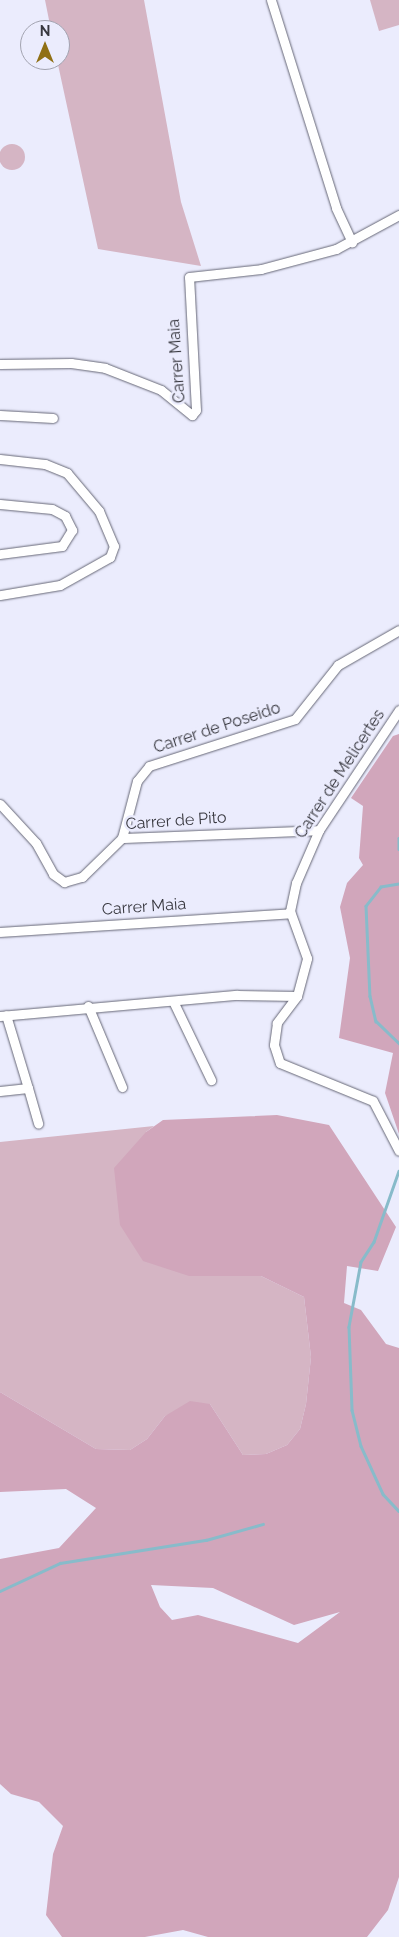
<!DOCTYPE html>
<html>
<head>
<meta charset="utf-8">
<style>
  body { margin:0 }
  #map { position:relative; width:399px; height:1937px; overflow:hidden; background:#ebecfd; font-family:Raleway,sans-serif }
  div>[style] { position:absolute }
  [style*='--x'] { left:calc(var(--x)*1px); top:calc(var(--y)*1px); width:calc(var(--w)*1px); rotate:calc(var(--a)*1deg) }
  .green>* { inset:0; background:#d5b5c4 }
  .round { border-radius:50% }
  .forest>* { inset:0; background:#d1a6bb }
  .stream>* { height:2.5px; margin:-1.25px; padding:0 1.25px; transform-origin:1.25px; border-radius:1.25px; background:#88bbca }
  .roads { filter:drop-shadow(0 0 1px #666776) drop-shadow(0 0 1px #666776) }
  .minor>* { height:9px; margin:-4.5px; padding:0 4.5px; transform-origin:4.5px; border-radius:4.5px; background:#fff }
  span { translate:-50% -50%; white-space:nowrap; text-align:center; line-height:1.15; -webkit-text-stroke:5px #ebecfd; paint-order:stroke }
  .street-label { font-size:16px; color:#38383f }
  .north { position:absolute; left:20px; top:20px; width:50px; height:50px; box-sizing:border-box; background:#ebecfd; border:1px solid #a3a4b1; border-radius:50%; rotate:0deg; font-size:14px; font-weight:700; line-height:20px; text-align:center; color:#38383f }
  .north::after { content:''; display:block; margin:auto; width:18px; height:22px; background:#907015; clip-path:polygon(50% 0,100% 100%,50% 72%,0 100%) }
</style>
</head>
<body>
<div id="map">
  <div class="green">
    <div style="clip-path:polygon(45px 0,144px 0,181px 202px,201px 266px,98px 249px,57px 60px,60px 30px,51px 30px)"></div>
    <div style="clip-path:polygon(370px 0,399px 0,399px 25px,379px 31px)"></div>
    <div class="round" style="left:-1px;top:144px;width:26px;height:26px"></div>
    <div style="clip-path:polygon(154px 1126px,146px 1132px,194px 1276px,261px 1276px,304px 1297px,311px 1357px,306px 1404px,300px 1429px,287px 1445px,266px 1454px,243px 1455px,210px 1404px,165px 1416px,147px 1439px,130px 1450px,96px 1449px,0 1392px,0 1142px)"></div>
  </div>
  <div class="forest">
    <div style="clip-path:polygon(399px 734px,399px 1134px,385px 1093px,393px 1053px,339px 1038px,350px 958px,340px 907px,347px 883px,363px 865px,359px 858px,363px 806px,351px 798px,393px 736px)"></div>
    <div style="clip-path:polygon(evenodd,277px 1115px,329px 1125px,396px 1227px,378px 1271px,347px 1266px,344px 1303px,361px 1310px,386px 1344px,399px 1348px,399px 1877px,388px 1910px,367px 1937px,208px 1937px,183px 1930px,145px 1937px,62px 1937px,46px 1915px,53px 1854px,63px 1826px,39px 1802px,11px 1794px,0 1784px,0 1559px,59px 1548px,96px 1508px,66px 1489px,0 1492px,0 1392px,96px 1449px,130px 1450px,147px 1439px,165px 1416px,190px 1401px,210px 1404px,243px 1455px,266px 1454px,287px 1445px,300px 1429px,306px 1404px,311px 1357px,304px 1297px,261px 1276px,189px 1276px,143px 1261px,120px 1225px,114px 1168px,146px 1132px,163px 1120px,277px 1115px,151px 1585px,213px 1588px,294px 1625px,340px 1612px,298px 1643px,198px 1615px,172px 1620px,160px 1607px,151px 1585px)"></div>
  </div>
  <div class="stream">
    <div style="--x:399;--y:838;--w:11;--a:90"></div>
    <div style="--x:399;--y:884;--w:18;--a:171"></div>
    <div style="--x:381;--y:887;--w:24;--a:128"></div>
    <div style="--x:366;--y:906;--w:90;--a:87.5"></div>
    <div style="--x:370;--y:996;--w:26;--a:77"></div>
    <div style="--x:376;--y:1021;--w:32;--a:44"></div>
    <div style="--x:399;--y:1171;--w:75;--a:109.4"></div>
    <div style="--x:374;--y:1242;--w:24;--a:123"></div>
    <div style="--x:361;--y:1262;--w:66;--a:100.5"></div>
    <div style="--x:349;--y:1327;--w:83;--a:87.9"></div>
    <div style="--x:352;--y:1410;--w:37;--a:76"></div>
    <div style="--x:361;--y:1446;--w:53;--a:65.4"></div>
    <div style="--x:383;--y:1494;--w:23;--a:47"></div>
    <div style="--x:0;--y:1591;--w:66;--a:-25"></div>
    <div style="--x:60;--y:1563;--w:148;--a:-9"></div>
    <div style="--x:206;--y:1540;--w:59;--a:-15.7"></div>
  </div>
  <div class="roads">
    <div class="minor">
      <div style="--x:271;--y:0;--w:218;--a:72.6"></div>
      <div style="--x:336;--y:208;--w:38;--a:65"></div>
      <div style="--x:0;--y:364;--w:71;--a:-0.8"></div>
      <div style="--x:71;--y:363;--w:34;--a:8"></div>
      <div style="--x:105;--y:368;--w:60;--a:21.4"></div>
      <div style="--x:161;--y:390;--w:40;--a:39"></div>
      <div style="--x:192;--y:415;--w:6;--a:-51"></div>
      <div style="--x:196;--y:410;--w:133;--a:-93"></div>
      <div style="--x:189;--y:277;--w:72;--a:-6.3"></div>
      <div style="--x:261;--y:269;--w:78;--a:-14.9"></div>
      <div style="--x:336;--y:249;--w:72;--a:-28.4"></div>
      <div style="--x:0;--y:415;--w:53;--a:3.2"></div>
      <div style="--x:0;--y:459;--w:45;--a:6.3"></div>
      <div style="--x:45;--y:464;--w:24;--a:22"></div>
      <div style="--x:67;--y:473;--w:50;--a:49.9"></div>
      <div style="--x:99;--y:511;--w:38;--a:67"></div>
      <div style="--x:114;--y:546;--w:12;--a:110"></div>
      <div style="--x:110;--y:557;--w:57;--a:150.8"></div>
      <div style="--x:60;--y:585;--w:61;--a:170.5"></div>
      <div style="--x:0;--y:504;--w:52;--a:5.5"></div>
      <div style="--x:52;--y:509;--w:15;--a:28"></div>
      <div style="--x:65;--y:516;--w:16;--a:63"></div>
      <div style="--x:72;--y:530;--w:19;--a:122"></div>
      <div style="--x:62;--y:546;--w:63;--a:172.6"></div>
      <div style="--x:0;--y:804;--w:53;--a:47.3"></div>
      <div style="--x:36;--y:843;--w:35;--a:61"></div>
      <div style="--x:53;--y:874;--w:14;--a:36"></div>
      <div style="--x:64;--y:882;--w:19;--a:-16"></div>
      <div style="--x:82;--y:877;--w:56;--a:-44.3"></div>
      <div style="--x:122;--y:838;--w:59;--a:-75.3"></div>
      <div style="--x:137;--y:781;--w:19;--a:-51"></div>
      <div style="--x:149;--y:766;--w:153;--a:-17.8"></div>
      <div style="--x:295;--y:719;--w:69;--a:-51.5"></div>
      <div style="--x:338;--y:665;--w:70;--a:-29.8"></div>
      <div style="--x:122;--y:838;--w:197;--a:-2.3"></div>
      <div style="--x:0;--y:932;--w:291;--a:-3.7"></div>
      <div style="--x:297;--y:996;--w:39;--a:-75"></div>
      <div style="--x:307;--y:958;--w:50;--a:-109.9"></div>
      <div style="--x:290;--y:911;--w:29;--a:-78"></div>
      <div style="--x:296;--y:883;--w:58;--a:-66.5"></div>
      <div style="--x:319;--y:830;--w:144;--a:-56.3"></div>
      <div style="--x:173;--y:1001;--w:88;--a:64.3"></div>
      <div style="--x:88;--y:1006;--w:88;--a:67.2"></div>
      <div style="--x:0;--y:1016;--w:238;--a:-5.1"></div>
      <div style="--x:237;--y:995;--w:60;--a:1"></div>
      <div style="--x:297;--y:996;--w:34;--a:127"></div>
      <div style="--x:277;--y:1023;--w:22;--a:98"></div>
      <div style="--x:274;--y:1045;--w:19;--a:72"></div>
      <div style="--x:280;--y:1063;--w:100;--a:22.2"></div>
      <div style="--x:373;--y:1101;--w:56;--a:62.5"></div>
      <div style="--x:28;--y:1088;--w:37;--a:74"></div>
      <div style="--x:0;--y:1091;--w:28;--a:-6"></div>
      <div style="--x:28;--y:1088;--w:76;--a:-106.8"></div>
    </div>
  </div>
  <div class="street-label">
    <span style="left:177px;top:361px;rotate:-94deg">Carrer Maia</span>
    <span style="left:217px;top:728px;rotate:-18deg">Carrer de Poseido</span>
    <span style="left:340px;top:774px;rotate:-57deg">Carrer de Melicertes</span>
    <span style="left:176px;top:821px;rotate:-4deg">Carrer de Pito</span>
    <span style="left:144px;top:907px;rotate:-4deg">Carrer Maia</span>
  </div>
  <div class="north">N</div>
</div>
</body>
</html>
